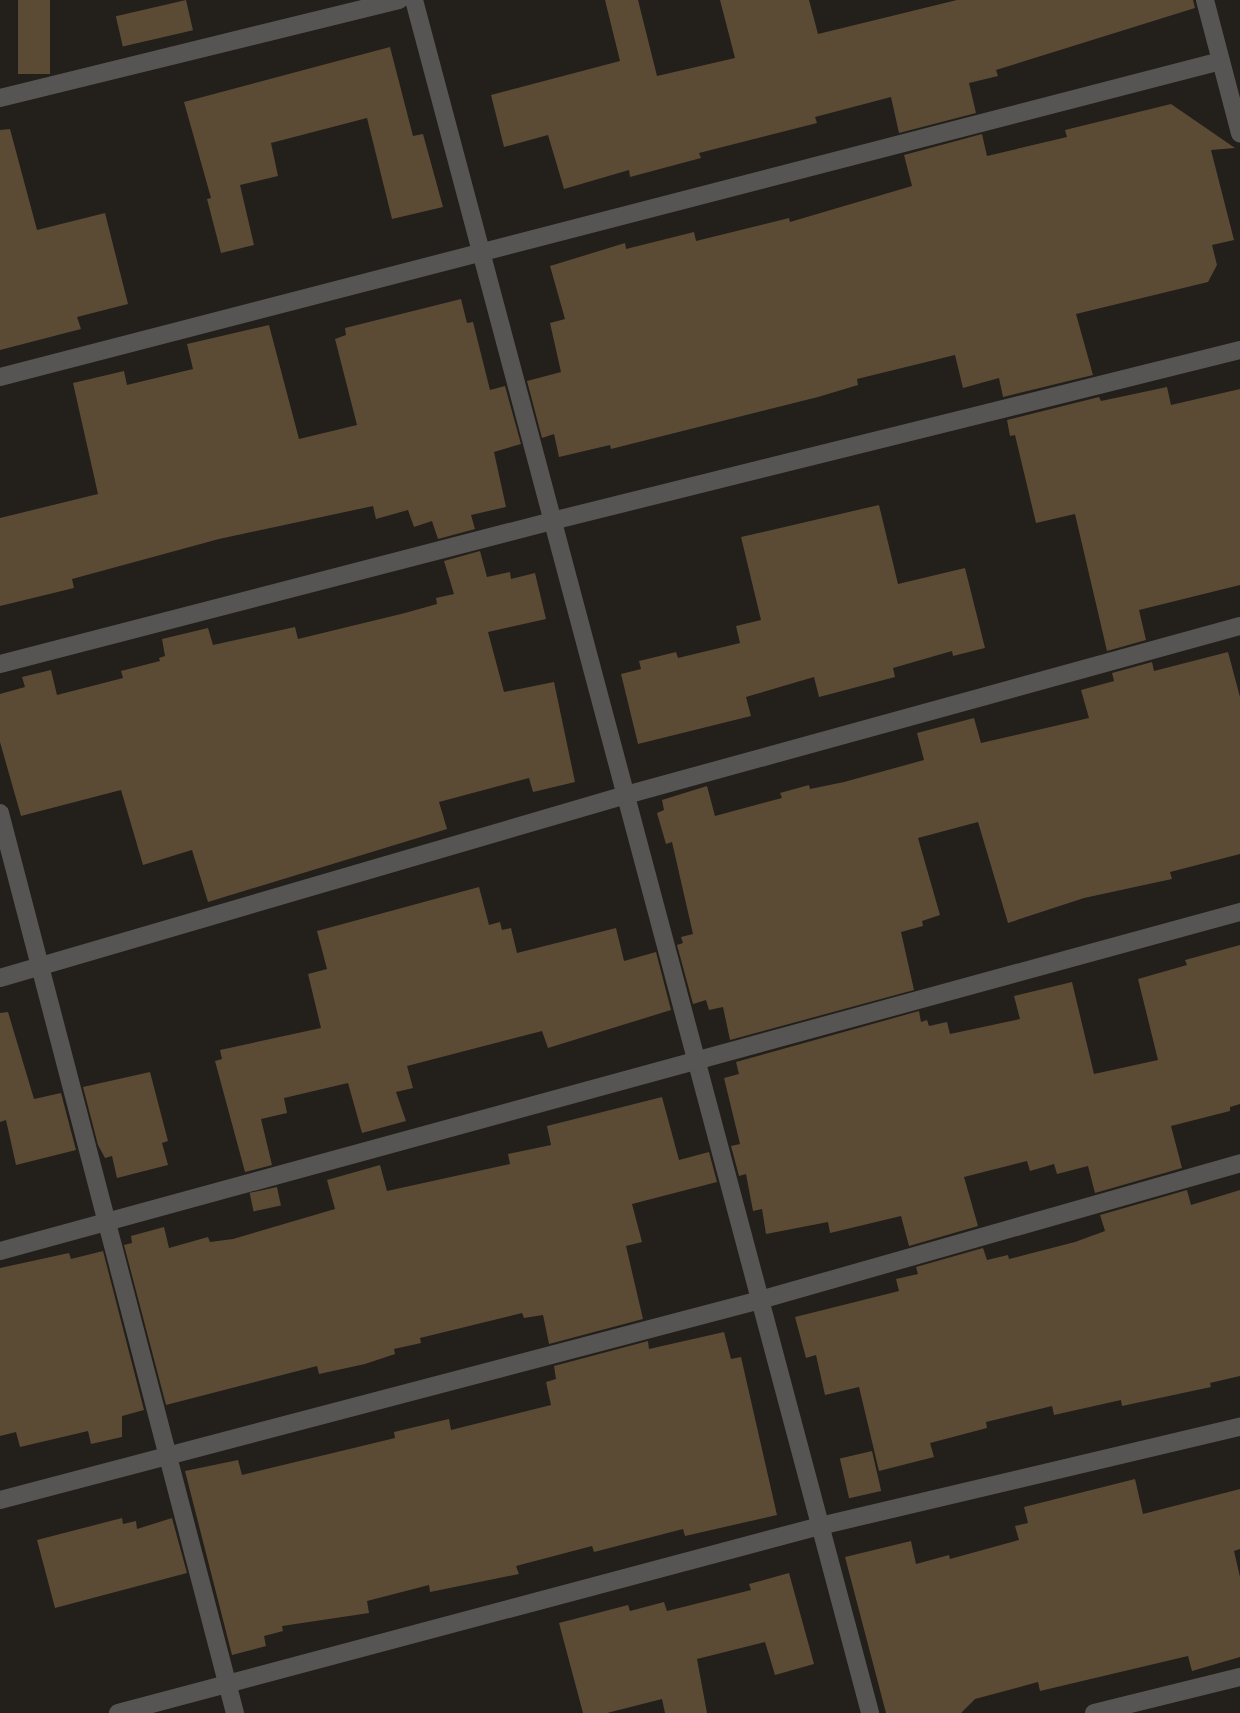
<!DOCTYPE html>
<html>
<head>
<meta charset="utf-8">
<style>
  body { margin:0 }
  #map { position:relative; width:1240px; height:1713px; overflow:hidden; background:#231f1b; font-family:Mulish,sans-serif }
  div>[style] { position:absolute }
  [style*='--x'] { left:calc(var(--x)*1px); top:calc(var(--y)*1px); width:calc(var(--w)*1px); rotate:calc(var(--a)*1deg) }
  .building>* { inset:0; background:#5b4b35; transform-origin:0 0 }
  .minor>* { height:18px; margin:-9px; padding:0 9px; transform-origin:9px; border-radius:9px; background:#575553 }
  span { translate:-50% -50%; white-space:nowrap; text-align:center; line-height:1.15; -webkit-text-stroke:4.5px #191612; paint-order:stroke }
</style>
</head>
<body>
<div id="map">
  <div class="building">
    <div style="left:18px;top:0;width:32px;height:74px"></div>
    <div style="left:186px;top:0;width:31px;height:72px;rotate:77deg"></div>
    <div style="clip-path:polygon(605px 0,638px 0,657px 76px,735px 58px,720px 0,809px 0,818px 34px,957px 0,1193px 0,1195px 8px,996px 70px,998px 76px,969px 83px,976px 113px,899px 133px,891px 97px,815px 117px,817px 123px,699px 153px,701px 158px,630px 177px,629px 170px,564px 189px,548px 135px,504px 147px,491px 95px,620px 61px)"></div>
    <div style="clip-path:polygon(390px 47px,413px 136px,423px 134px,443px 207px,392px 219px,367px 118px,271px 143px,278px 176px,240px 185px,254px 245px,221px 253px,207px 199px,211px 198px,184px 102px)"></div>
    <div style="clip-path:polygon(1171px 104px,1235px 148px,1211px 150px,1234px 240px,1212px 245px,1217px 265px,1208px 282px,1076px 314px,1093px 375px,1003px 397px,999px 378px,963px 388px,955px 355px,857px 379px,858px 385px,818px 397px,611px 449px,610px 445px,559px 457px,554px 434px,542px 438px,527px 381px,561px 372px,550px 323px,565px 319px,550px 266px,625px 243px,626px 249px,694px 232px,696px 241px,789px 218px,790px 222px,912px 186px,904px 155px,982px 134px,987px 156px,1067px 137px,1065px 130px)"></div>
    <div style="clip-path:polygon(10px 129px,37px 230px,105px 213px,128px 304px,77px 317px,81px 329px,0 350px,0 130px)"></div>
    <div style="clip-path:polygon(461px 299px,467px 323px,473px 322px,490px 390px,505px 386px,521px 444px,494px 452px,506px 507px,471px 515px,475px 529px,438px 539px,432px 521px,414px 527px,408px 510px,376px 519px,373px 506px,219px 539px,72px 579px,74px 588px,0 606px,0 518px,98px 494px,73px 383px,124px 371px,127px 385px,193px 369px,187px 344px,269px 325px,299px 439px,357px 425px,335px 339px,346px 335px,345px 328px)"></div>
    <div style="clip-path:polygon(1167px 387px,1171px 405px,1240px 389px,1240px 585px,1139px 610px,1146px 640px,1107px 651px,1075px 514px,1036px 523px,1015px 435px,1010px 436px,1007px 420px,1099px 397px,1101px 401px)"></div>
    <div style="clip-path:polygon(879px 505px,898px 584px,965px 568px,985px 648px,953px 656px,952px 651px,893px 668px,895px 677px,819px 697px,814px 677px,746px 697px,751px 716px,638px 744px,621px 674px,641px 669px,639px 661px,676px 652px,678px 658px,740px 643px,736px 626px,761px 620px,741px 537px)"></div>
    <div style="clip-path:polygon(480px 551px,487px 577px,510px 572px,511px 579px,535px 573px,546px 619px,488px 632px,504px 692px,554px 682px,575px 782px,533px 792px,529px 778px,439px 802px,447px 829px,208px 902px,192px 850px,143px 865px,121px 790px,21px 816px,0 742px,0 694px,25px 687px,22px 677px,51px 670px,57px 695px,123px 678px,121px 671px,160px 661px,159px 658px,165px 656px,162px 639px,208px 628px,213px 645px,295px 627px,298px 639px,405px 613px,437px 604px,436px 598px,454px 594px,444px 561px)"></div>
    <div style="clip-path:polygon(1228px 652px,1240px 697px,1240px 854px,1170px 872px,1172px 879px,1084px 898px,1008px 923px,978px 822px,918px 838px,940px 915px,922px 921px,923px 926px,901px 932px,914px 990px,730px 1040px,723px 1007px,709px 1010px,706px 1000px,693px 1004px,677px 945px,683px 943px,681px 937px,693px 934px,672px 842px,666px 844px,657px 813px,664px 810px,662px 800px,707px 786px,715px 816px,782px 798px,780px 793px,809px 785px,810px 789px,844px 782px,924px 760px,917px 733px,974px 718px,981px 743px,1089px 718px,1081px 690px,1114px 681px,1112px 673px,1152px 662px,1154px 671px)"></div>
    <div style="clip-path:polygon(479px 887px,489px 925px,500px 922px,502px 930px,511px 928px,517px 953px,616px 928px,624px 961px,656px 952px,671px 1010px,548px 1048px,542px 1031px,407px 1066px,413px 1088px,396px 1092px,406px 1121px,362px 1133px,348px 1083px,284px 1098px,287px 1113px,261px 1119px,272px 1165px,245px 1172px,215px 1061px,222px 1059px,220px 1050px,321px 1028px,308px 974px,327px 969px,317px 931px)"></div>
    <div style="clip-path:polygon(1240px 945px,1240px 1104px,1230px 1107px,1230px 1111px,1171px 1126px,1182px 1168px,1095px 1193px,1088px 1166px,1057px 1174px,1054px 1164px,1030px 1171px,1027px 1161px,964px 1177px,978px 1226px,909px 1246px,901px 1216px,830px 1233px,828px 1222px,766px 1234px,762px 1209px,753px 1211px,746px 1174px,739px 1176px,731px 1146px,740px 1144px,724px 1078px,739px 1074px,736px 1062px,919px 1011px,921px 1022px,927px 1020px,929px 1026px,947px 1022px,950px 1034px,1020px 1019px,1014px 996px,1072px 982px,1094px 1074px,1158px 1060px,1138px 979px,1187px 965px,1185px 960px)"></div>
    <div style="clip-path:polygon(8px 1012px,34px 1099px,61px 1093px,76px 1150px,16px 1165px,6px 1120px,0 1122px,0 1013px)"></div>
    <div style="clip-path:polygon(150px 1072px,168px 1141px,162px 1143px,168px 1165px,117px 1178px,112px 1156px,105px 1158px,98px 1145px,83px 1087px)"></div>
    <div style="clip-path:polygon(662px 1097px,679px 1160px,709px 1152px,717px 1182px,632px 1204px,642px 1242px,626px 1246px,643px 1319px,549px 1344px,543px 1315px,524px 1318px,522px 1313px,420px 1338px,421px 1343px,394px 1349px,395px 1354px,365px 1364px,319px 1374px,317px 1366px,166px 1405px,124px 1245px,132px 1243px,131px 1236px,164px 1227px,169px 1248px,208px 1237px,210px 1242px,233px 1239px,335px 1209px,327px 1180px,380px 1165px,387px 1191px,510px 1164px,508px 1154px,551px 1145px,547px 1126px)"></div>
    <div style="left:277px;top:1187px;width:19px;height:28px;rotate:78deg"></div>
    <div style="clip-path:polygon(1187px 1190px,1191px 1205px,1240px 1190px,1240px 1376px,1210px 1383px,1211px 1387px,1122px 1406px,1121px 1400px,1054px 1415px,1052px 1406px,986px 1422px,987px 1428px,930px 1443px,934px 1457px,879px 1471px,859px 1387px,825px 1395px,816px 1355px,806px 1358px,795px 1317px,899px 1291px,896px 1279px,918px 1274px,916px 1267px,983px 1248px,987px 1260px,1008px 1255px,1009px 1259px,1075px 1242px,1105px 1231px,1100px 1215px)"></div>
    <div style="clip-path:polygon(103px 1251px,144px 1410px,122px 1416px,122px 1437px,91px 1444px,88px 1431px,20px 1447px,16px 1432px,0 1436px,0 1268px,69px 1253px,71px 1259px)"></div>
    <div style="clip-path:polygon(724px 1332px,731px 1359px,741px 1357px,777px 1515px,685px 1536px,683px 1529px,594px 1552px,592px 1546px,516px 1566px,519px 1574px,430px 1592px,429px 1585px,367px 1601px,369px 1613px,282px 1626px,283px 1631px,264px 1636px,266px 1646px,232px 1655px,185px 1471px,238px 1460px,242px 1475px,395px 1438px,394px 1432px,436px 1422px,449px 1419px,451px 1430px,551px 1405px,546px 1382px,556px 1379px,554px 1366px,648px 1341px,649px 1349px)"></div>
    <div style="left:872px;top:1451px;width:41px;height:33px;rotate:77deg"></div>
    <div style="clip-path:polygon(1135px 1479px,1143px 1514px,1240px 1489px,1240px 1549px,1234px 1551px,1240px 1577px,1240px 1657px,1192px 1671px,1188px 1656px,1040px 1691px,1038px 1682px,975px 1699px,961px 1713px,886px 1713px,845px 1557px,911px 1541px,916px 1564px,949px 1555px,950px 1559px,1019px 1540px,1015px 1526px,1028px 1523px,1024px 1507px)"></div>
    <div style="clip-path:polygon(122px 1518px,123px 1524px,136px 1521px,137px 1529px,172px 1518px,187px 1573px,55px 1608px,37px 1540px)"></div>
    <div style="clip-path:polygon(789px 1573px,814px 1664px,775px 1675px,765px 1642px,697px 1659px,707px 1713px,665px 1713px,662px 1699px,607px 1713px,583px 1713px,559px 1623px,628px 1605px,630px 1611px,664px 1602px,667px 1611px,751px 1590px,749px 1584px)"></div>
  </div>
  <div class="minor">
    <div style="--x:414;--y:0;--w:1773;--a:75.09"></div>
    <div style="--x:1205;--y:0;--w:138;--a:75.3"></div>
    <div style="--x:0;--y:98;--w:411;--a:-13.8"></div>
    <div style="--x:0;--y:377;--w:1261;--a:-14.51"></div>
    <div style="--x:0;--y:664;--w:570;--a:-14.52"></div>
    <div style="--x:552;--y:521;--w:709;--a:-13.96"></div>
    <div style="--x:0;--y:813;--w:930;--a:75.37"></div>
    <div style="--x:0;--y:978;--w:652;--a:-16.3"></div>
    <div style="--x:626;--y:795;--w:637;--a:-15.39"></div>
    <div style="--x:0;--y:1251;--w:1286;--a:-15.29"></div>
    <div style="--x:0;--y:1500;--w:786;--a:-14.74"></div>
    <div style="--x:760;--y:1300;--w:499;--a:-15.9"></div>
    <div style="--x:118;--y:1713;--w:726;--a:-14.92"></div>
    <div style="--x:820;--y:1526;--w:432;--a:-13.3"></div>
    <div style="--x:1094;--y:1713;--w:150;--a:-13.9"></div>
  </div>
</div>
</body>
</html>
